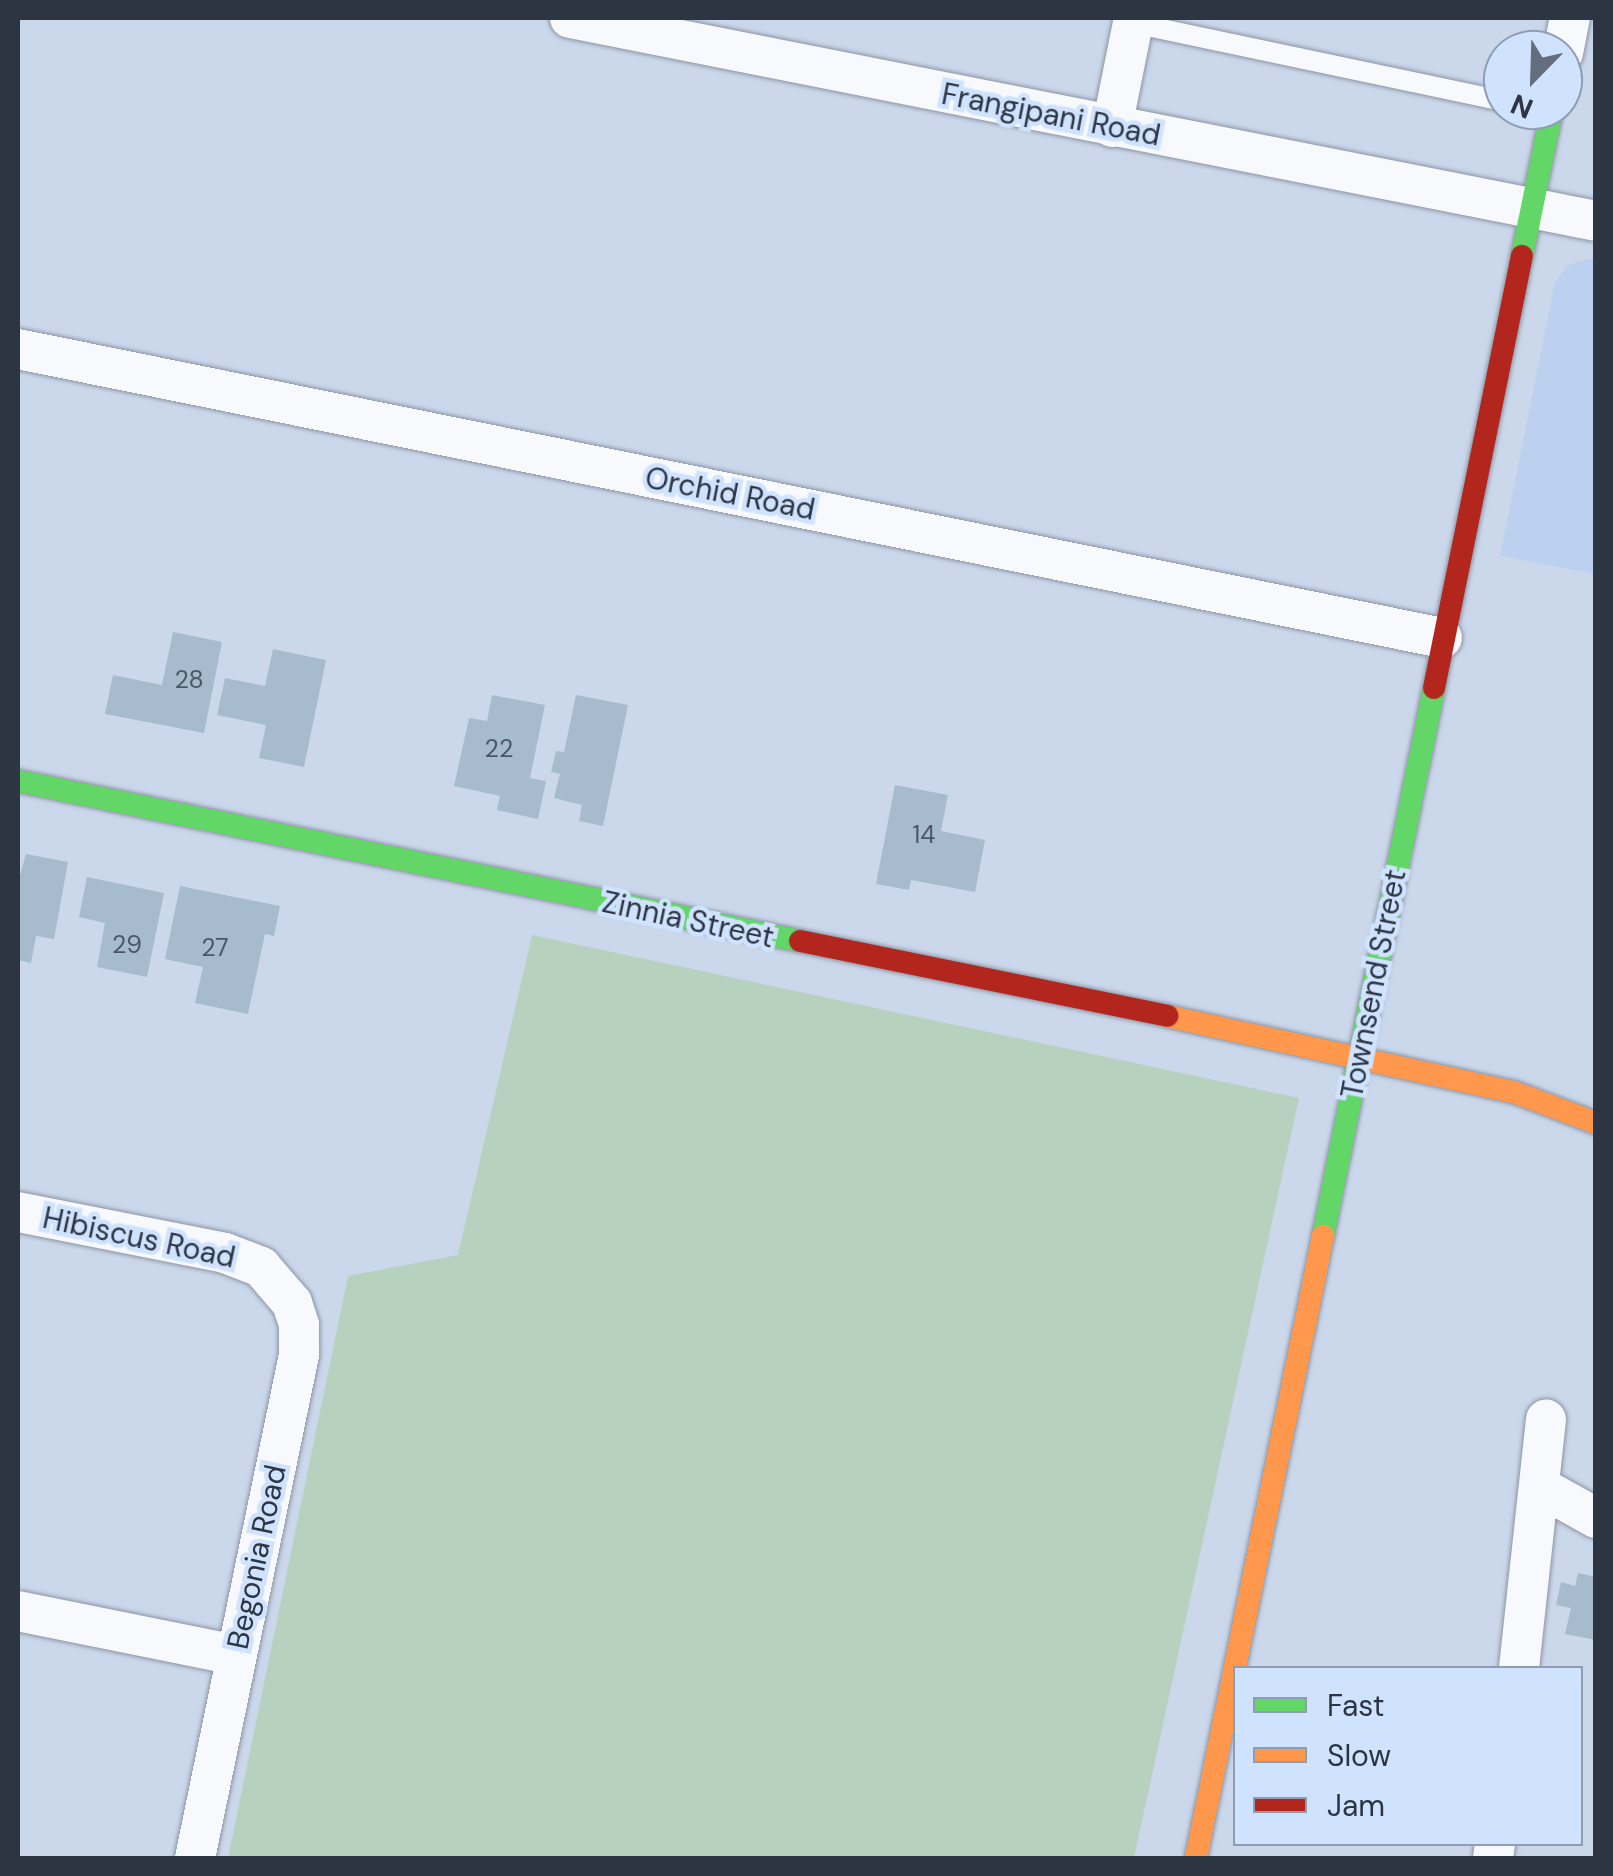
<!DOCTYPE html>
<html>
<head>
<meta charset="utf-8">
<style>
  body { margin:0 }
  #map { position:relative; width:1613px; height:1876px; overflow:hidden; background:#cbd8eb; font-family:"DM Sans",sans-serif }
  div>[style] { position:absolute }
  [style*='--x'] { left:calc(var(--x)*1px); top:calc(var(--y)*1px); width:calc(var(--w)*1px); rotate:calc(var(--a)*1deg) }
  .built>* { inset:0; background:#bcd0ef }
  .green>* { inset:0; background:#b7d1bf }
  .building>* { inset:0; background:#a6bbce }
  .roads { filter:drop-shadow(0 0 2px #8c95a4) drop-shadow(0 0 2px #8c95a4) }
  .lane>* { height:20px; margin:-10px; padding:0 10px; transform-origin:10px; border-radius:10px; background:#f7f9fc }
  .street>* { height:40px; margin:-20px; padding:0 20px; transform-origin:20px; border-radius:20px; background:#f7f9fc }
  .fast>* { height:22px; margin:-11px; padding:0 11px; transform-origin:11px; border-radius:11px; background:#63d668 }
  .slow>* { height:22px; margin:-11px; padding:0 11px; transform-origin:11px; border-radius:11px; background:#ff974d }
  .jam>* { height:22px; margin:-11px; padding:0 11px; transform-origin:11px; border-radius:11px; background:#b3261e }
  span { translate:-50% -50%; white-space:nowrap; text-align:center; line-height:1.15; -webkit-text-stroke:9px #cfe2fe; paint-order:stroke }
  .number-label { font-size:25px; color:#4b5666 }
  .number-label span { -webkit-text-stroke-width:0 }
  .street-label { font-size:30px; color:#2d3543 }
  .frame { position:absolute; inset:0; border:20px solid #2d3543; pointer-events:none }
  .legend { position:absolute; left:1233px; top:1666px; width:350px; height:180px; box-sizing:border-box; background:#cfe2fe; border:2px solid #8e9db3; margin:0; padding:12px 18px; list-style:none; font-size:30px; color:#2d3543 }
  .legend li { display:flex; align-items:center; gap:20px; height:50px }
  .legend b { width:50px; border:2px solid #8e9db3 }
  .north { position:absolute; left:1483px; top:30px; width:100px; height:100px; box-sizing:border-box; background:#cfe2fe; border:2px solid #8e9db3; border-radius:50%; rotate:203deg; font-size:28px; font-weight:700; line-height:40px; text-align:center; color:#2d3543 }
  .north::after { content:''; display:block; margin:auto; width:35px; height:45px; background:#646e7e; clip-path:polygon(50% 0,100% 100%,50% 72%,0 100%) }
</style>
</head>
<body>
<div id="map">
  <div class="built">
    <div style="clip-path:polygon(1595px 257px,1596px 257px,1595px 574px,1500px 556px,1555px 282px,1568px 265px)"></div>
  </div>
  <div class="green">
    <div style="clip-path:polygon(532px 935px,1299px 1098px,1134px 1858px,228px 1858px,348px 1276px,458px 1255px)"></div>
  </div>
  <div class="building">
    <div style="clip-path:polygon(173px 632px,222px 642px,204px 733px,105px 714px,113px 675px,162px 685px)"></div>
    <div style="clip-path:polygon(273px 649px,326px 660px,304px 767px,259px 758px,266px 725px,217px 715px,225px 678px,265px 686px)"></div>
    <div style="clip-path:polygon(492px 695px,545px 705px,530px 778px,546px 781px,538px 819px,497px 810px,500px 796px,454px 786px,469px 718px,487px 721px)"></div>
    <div style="clip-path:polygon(576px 695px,628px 705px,603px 826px,579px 821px,582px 805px,554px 798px,560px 774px,551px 772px,556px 751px,564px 752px)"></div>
    <div style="clip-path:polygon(895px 785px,948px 795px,941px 831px,985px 840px,975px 892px,911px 880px,909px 890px,876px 884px)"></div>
    <div style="clip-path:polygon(26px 854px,68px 862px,54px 939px,36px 936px,31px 963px,18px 960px,18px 882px)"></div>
    <div style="clip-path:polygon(87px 877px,164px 893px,147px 977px,97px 967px,105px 923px,79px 917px)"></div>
    <div style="clip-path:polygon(180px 886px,280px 906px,274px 936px,265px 934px,248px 1014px,195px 1003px,203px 967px,165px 959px)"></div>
    <div style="clip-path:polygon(1578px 1573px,1596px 1577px,1596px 1640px,1565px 1634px,1571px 1608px,1556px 1605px,1561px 1582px,1575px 1586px)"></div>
  </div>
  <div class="roads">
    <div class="lane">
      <div style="--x:1133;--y:23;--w:378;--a:11.9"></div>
    </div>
    <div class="street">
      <div style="--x:570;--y:18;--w:1046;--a:11.19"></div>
      <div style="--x:1563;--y:53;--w:36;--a:-79"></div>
      <div style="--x:1112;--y:127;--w:111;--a:-78.6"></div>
      <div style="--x:18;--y:349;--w:1453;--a:11.47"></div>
      <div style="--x:18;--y:1212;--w:211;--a:11.2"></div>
      <div style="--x:225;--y:1253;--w:39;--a:21"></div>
      <div style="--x:261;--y:1267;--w:48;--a:49.3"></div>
      <div style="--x:292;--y:1303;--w:23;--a:72"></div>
      <div style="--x:299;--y:1325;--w:30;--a:90"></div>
      <div style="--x:299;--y:1355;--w:514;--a:101.68"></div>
      <div style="--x:1544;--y:1489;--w:60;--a:29.1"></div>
      <div style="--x:18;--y:1611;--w:223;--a:11.4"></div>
      <div style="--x:1519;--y:1668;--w:250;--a:-83.8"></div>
      <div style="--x:1493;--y:1858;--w:14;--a:-82"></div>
    </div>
    <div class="fast">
      <div style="--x:1522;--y:256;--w:149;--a:-78.4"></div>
      <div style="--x:18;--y:781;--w:798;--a:11.56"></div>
      <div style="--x:1323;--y:1236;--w:559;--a:-78.55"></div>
    </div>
    <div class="slow">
      <div style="--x:1167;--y:1016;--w:355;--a:12.4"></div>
      <div style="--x:1514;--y:1092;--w:88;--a:20.7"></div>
      <div style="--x:1196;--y:1858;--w:635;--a:-78.46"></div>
    </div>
    <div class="jam">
      <div style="--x:1434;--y:688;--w:441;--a:-78.5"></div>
      <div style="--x:800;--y:941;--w:375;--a:11.5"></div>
    </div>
  </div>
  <div class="number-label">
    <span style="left:189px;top:680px">28</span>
    <span style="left:499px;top:749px">22</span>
    <span style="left:924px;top:835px">14</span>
    <span style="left:127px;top:945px">29</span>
    <span style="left:215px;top:948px">27</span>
  </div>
  <div class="street-label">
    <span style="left:1051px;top:115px;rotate:11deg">Frangipani Road</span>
    <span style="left:730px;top:494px;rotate:11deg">Orchid Road</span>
    <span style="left:688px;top:920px;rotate:12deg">Zinnia Street</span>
    <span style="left:1374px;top:984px;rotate:-79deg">Townsend Street</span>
    <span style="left:139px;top:1238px;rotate:12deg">Hibiscus Road</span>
    <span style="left:257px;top:1557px;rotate:-78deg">Begonia Road</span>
  </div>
  <div class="frame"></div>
  <ul class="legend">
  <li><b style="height:12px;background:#63d668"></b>Fast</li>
  <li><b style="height:12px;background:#ff974d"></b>Slow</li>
  <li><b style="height:12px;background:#b3261e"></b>Jam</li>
  </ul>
  <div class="north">N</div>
</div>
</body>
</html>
